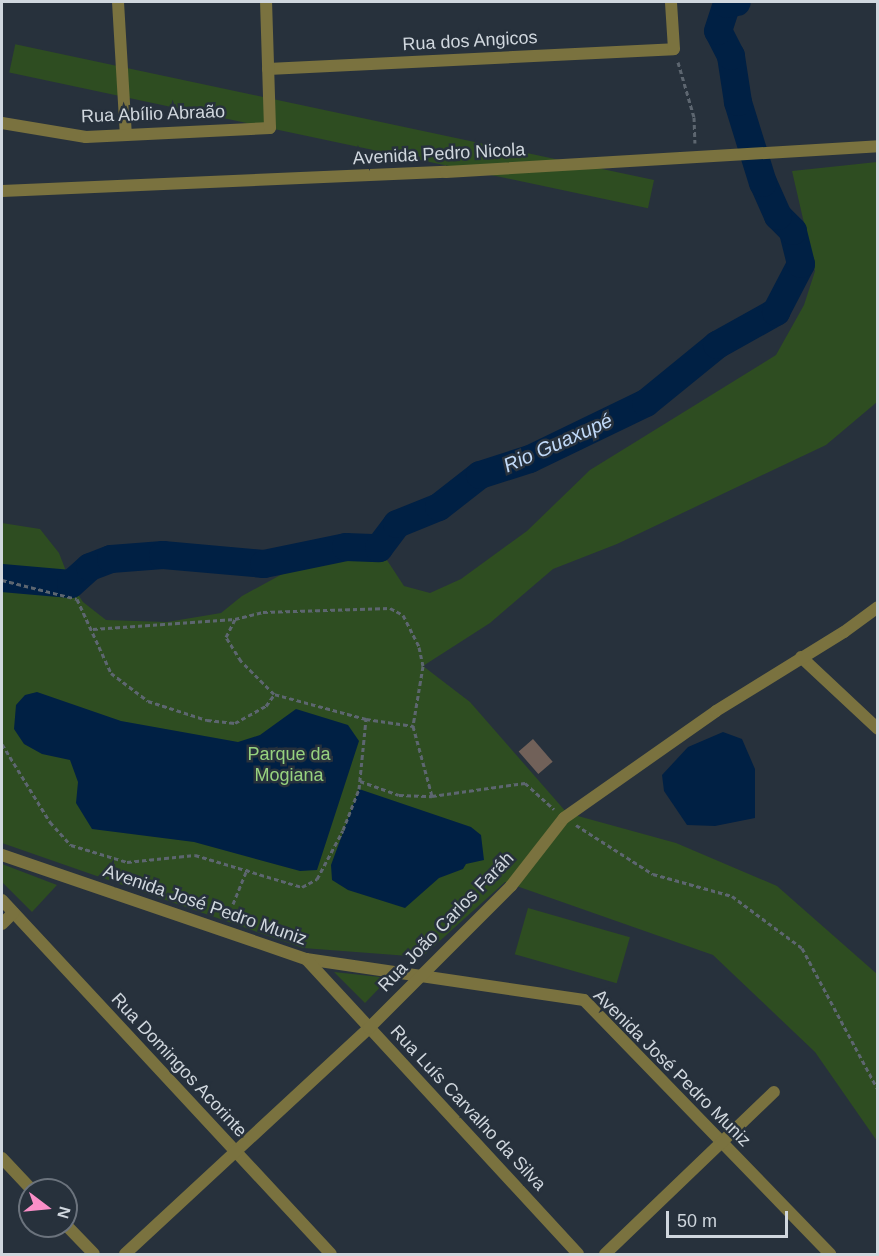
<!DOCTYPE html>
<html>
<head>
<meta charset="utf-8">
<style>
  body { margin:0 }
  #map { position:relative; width:879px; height:1256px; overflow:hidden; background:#27313c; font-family:Helvetica,sans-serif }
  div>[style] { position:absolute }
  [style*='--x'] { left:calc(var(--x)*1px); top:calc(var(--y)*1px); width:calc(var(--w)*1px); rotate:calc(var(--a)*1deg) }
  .green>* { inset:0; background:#2e4d21; transform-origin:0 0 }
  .water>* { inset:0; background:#002044 }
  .river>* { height:28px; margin:-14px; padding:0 14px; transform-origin:14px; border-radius:14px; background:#002044 }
  .building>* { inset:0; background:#716159; transform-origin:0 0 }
  .path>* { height:3px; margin-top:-1.5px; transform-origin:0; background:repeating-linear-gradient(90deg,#5d6670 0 4.5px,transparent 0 7.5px) }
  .minor>* { height:12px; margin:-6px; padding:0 6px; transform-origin:6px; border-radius:6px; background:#7a723f }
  span { translate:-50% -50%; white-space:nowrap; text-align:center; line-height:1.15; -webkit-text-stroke:5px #27313c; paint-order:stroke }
  .street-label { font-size:18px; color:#d0d7de }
  .park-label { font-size:18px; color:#97d27f }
  .water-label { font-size:20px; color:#c1daf9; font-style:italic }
  .frame { position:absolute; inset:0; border:3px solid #d0d7de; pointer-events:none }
  .north { position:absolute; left:18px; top:1178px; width:60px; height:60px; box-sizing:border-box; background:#27313c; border:2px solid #6b737d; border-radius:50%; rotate:106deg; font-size:16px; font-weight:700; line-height:24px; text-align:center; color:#d0d7de }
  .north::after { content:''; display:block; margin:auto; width:21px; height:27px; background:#fa8fc8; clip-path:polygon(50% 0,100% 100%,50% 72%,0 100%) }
  .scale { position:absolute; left:666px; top:1211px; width:122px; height:27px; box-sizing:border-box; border:3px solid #d0d7de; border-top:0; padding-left:8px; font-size:18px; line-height:21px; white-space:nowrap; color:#d0d7de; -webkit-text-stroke:4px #27313c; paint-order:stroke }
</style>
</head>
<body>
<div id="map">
  <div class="green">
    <div style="clip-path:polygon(877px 162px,877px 402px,826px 445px,617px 544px,553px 569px,490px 623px,423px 666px,470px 702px,567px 813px,676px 843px,777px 886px,877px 974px,877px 1141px,815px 1052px,713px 955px,505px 882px,422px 957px,303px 948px,2px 843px,2px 523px,40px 529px,59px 553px,71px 584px,83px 602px,106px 620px,167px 622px,221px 613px,242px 596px,286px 572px,360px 557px,379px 548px,404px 586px,430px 593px,461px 579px,527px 531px,590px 470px,776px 355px,804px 305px,815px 271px,792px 171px)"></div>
    <div style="left:654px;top:180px;width:29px;height:653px;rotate:102deg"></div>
    <div style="clip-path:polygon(2px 864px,57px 885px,32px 912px,2px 882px)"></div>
    <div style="left:528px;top:908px;width:106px;height:48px;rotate:16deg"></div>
    <div style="clip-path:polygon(334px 972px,389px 978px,365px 1003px)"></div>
  </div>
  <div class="water">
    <div style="clip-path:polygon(37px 692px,121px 721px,238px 742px,260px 735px,296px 709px,348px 725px,359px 741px,317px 870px,300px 871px,194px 842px,92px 829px,76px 803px,78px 782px,70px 760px,42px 754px,24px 744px,14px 729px,16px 705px,25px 695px)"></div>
    <div style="clip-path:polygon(723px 732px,742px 739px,755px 769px,755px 818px,715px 826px,687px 825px,664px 791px,662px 775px,688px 747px)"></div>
    <div style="clip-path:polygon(359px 789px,471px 827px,481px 835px,484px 860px,466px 864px,463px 869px,439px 878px,405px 908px,348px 890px,332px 880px,331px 865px)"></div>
  </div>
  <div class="river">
    <div style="--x:2;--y:578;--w:69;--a:5"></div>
    <div style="--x:71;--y:584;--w:25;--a:-42"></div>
    <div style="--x:90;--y:567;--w:22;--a:-21"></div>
    <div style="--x:111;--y:559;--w:52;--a:-4.4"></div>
    <div style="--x:163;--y:555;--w:101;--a:5.1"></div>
    <div style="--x:264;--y:564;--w:84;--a:-11.7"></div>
    <div style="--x:346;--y:547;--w:33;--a:2"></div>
    <div style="--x:379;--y:548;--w:30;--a:-53"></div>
    <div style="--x:397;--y:524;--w:45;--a:-22"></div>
    <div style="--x:439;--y:507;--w:52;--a:-38"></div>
    <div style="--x:480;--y:475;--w:52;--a:-17.7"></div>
    <div style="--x:530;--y:459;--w:129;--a:-25.8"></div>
    <div style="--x:646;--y:403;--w:92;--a:-39.2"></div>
    <div style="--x:717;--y:345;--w:68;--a:-29.2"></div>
    <div style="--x:776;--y:312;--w:54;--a:-62.5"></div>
    <div style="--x:801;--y:264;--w:34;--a:-104"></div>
    <div style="--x:793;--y:231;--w:21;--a:-135"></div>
    <div style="--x:778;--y:216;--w:36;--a:-114"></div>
    <div style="--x:763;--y:183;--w:85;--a:-107.2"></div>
    <div style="--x:738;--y:102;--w:47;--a:-98.7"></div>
    <div style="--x:731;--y:56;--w:28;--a:-117"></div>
    <div style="--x:718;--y:31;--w:28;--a:-72"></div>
    <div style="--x:727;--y:4;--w:10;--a:-11"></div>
  </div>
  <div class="building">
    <div style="left:533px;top:739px;width:30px;height:19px;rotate:49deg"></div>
  </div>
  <div class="path">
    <div style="--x:678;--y:62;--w:57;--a:73.8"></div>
    <div style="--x:694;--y:117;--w:26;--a:88"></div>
    <div style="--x:2;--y:580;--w:77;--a:14.2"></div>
    <div style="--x:77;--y:599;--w:81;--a:65.3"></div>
    <div style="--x:111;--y:673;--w:46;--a:37.1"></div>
    <div style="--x:148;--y:701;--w:62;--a:17.9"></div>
    <div style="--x:207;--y:720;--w:28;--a:6"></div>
    <div style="--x:235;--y:723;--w:35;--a:-29"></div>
    <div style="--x:266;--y:706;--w:14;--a:-54"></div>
    <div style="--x:93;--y:629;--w:142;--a:-4"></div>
    <div style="--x:366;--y:719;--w:48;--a:8.5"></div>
    <div style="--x:2;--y:744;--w:92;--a:58.4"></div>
    <div style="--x:50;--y:822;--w:31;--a:48"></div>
    <div style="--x:71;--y:845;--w:59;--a:16.9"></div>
    <div style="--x:127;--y:862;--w:68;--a:-5.9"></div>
    <div style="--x:195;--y:855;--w:112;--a:16.7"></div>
    <div style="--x:302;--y:887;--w:17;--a:-28"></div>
    <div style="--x:317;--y:879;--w:55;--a:-62"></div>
    <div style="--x:343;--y:830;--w:44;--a:-68.7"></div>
    <div style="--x:359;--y:789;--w:70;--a:-84.3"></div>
    <div style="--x:366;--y:719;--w:95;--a:-164.8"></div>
    <div style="--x:274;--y:694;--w:47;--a:-135"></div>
    <div style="--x:241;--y:661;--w:28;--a:-122"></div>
    <div style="--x:226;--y:637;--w:20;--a:-63"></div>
    <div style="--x:235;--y:619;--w:29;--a:-14"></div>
    <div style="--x:263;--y:612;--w:127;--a:-1.8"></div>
    <div style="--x:390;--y:608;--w:15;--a:28"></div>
    <div style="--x:403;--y:615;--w:36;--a:63"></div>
    <div style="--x:419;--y:647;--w:19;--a:78"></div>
    <div style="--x:423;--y:666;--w:61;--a:99.5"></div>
    <div style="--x:413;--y:726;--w:73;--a:74.8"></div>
    <div style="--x:432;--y:796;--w:94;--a:-8"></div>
    <div style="--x:525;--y:783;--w:39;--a:42"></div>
    <div style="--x:360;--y:781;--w:41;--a:19.7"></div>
    <div style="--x:399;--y:795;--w:33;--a:2"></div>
    <div style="--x:576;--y:825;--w:91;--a:32.5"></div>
    <div style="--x:653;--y:874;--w:82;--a:15.6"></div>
    <div style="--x:732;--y:896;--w:87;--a:36.6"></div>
    <div style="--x:802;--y:948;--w:161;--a:61.8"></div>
    <div style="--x:233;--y:904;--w:38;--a:-68"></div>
  </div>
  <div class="minor">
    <div style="--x:118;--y:2;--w:133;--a:86.6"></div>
    <div style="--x:268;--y:69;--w:406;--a:-2.8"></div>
    <div style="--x:674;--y:49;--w:47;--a:-93.7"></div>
    <div style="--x:2;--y:123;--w:85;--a:9.5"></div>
    <div style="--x:86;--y:137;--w:184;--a:-2.8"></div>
    <div style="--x:270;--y:128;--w:126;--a:-91.8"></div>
    <div style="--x:2;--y:191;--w:444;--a:-2.5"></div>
    <div style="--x:446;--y:172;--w:433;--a:-3.4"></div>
    <div style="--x:801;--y:657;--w:105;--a:43.1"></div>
    <div style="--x:2;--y:855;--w:321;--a:18.9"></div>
    <div style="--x:306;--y:959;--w:281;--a:8.4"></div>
    <div style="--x:584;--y:1000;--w:354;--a:45.9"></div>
    <div style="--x:2;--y:900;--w:483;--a:47.1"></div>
    <div style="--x:2;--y:924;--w:16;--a:-45"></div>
    <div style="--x:306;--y:959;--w:401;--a:47.3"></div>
    <div style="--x:2;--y:1158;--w:44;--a:46.8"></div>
    <div style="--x:66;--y:1225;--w:40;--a:46"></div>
    <div style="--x:125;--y:1254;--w:333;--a:-42.8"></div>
    <div style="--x:369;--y:1028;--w:201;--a:-45"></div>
    <div style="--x:511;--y:886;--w:86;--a:-52.1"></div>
    <div style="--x:564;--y:818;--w:186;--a:-35.1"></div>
    <div style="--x:716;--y:711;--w:150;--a:-31.7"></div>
    <div style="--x:844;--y:632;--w:42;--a:-36.3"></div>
    <div style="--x:605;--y:1254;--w:234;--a:-43.8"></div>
  </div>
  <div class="street-label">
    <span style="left:470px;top:41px;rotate:-3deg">Rua dos Angicos</span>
    <span style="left:153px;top:114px;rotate:-2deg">Rua Abílio Abraão</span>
    <span style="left:439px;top:154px;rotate:-3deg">Avenida Pedro Nicola</span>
    <span style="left:205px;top:905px;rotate:19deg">Avenida José Pedro Muniz</span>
    <span style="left:446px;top:922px;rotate:-46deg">Rua João Carlos Faráh</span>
    <span style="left:179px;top:1065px;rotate:47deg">Rua Domingos Acorinte</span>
    <span style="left:672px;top:1068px;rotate:45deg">Avenida José Pedro Muniz</span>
    <span style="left:468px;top:1108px;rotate:47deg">Rua Luís Carvalho da Silva</span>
  </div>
  <div class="park-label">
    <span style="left:289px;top:765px">Parque da<br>Mogiana</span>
  </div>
  <div class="water-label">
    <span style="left:558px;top:443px;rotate:-24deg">Rio Guaxupé</span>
  </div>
  <div class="frame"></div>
  <div class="north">N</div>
  <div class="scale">50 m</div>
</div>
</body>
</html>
